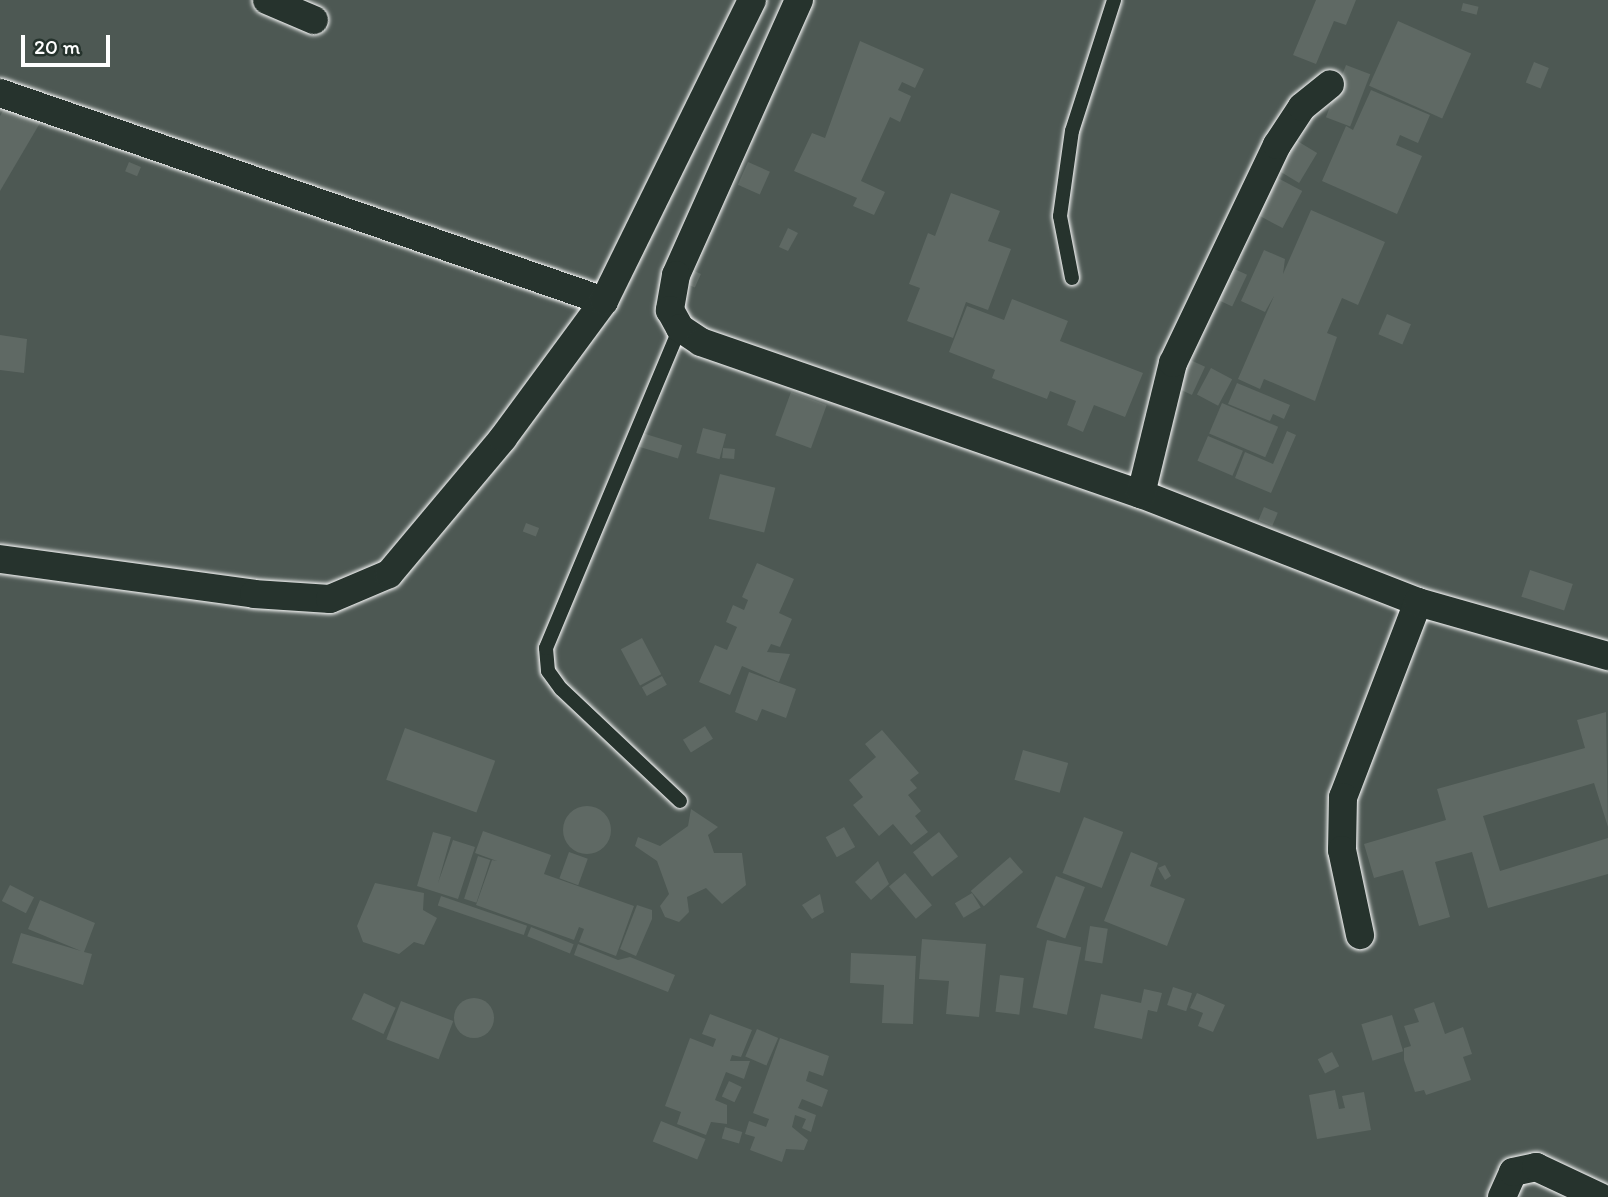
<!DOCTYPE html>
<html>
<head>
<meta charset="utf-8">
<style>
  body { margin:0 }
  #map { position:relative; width:1608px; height:1197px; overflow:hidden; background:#333f3a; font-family:Itim,sans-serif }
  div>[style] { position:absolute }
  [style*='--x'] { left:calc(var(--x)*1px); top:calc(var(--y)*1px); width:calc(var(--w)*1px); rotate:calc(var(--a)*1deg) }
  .green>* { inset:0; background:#4d5853; transform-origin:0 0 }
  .building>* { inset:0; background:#5f6964; transform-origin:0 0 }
  .round { border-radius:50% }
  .roads { filter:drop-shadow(0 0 2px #fff) drop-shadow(0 0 2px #fff) }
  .service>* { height:14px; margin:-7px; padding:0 7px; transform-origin:7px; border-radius:7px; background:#26332d }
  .minor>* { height:28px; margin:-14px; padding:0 14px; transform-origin:14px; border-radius:14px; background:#26332d }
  span { translate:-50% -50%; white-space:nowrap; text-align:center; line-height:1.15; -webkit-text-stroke:5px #26332d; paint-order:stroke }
  .scale { position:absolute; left:21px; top:35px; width:89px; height:32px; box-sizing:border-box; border:4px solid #fff; border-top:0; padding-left:9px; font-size:21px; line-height:24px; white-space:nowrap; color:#fff; -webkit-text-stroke:5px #26332d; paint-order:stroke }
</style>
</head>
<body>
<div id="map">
  <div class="green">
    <div style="left:0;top:0;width:1608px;height:1197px"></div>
  </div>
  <div class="building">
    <div style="clip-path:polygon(1316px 0,1356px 0,1346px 25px,1334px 21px,1316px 64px,1293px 55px)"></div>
    <div style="left:1463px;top:3px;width:16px;height:8px;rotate:14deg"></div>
    <div style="left:1398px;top:21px;width:80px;height:71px;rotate:24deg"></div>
    <div style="clip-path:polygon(860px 41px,924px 69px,915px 88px,902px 82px,898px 90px,911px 96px,900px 122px,890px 117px,861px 181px,885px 192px,874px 215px,853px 206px,857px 198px,794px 171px,812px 133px,825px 138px)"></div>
    <div style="left:1534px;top:62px;width:16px;height:22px;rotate:22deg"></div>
    <div style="left:1346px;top:65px;width:26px;height:56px;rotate:21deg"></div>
    <div style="clip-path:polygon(1371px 90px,1430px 115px,1418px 143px,1400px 135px,1396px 145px,1422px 156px,1397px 214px,1322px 181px,1346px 126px,1353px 130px)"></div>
    <div style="clip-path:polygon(7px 104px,40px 123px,0 191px,0 116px)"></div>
    <div style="left:1294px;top:139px;width:27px;height:35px;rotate:31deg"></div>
    <div style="left:129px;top:162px;width:13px;height:10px;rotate:23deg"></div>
    <div style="left:748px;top:162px;width:24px;height:25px;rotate:24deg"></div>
    <div style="left:1274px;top:176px;width:32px;height:42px;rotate:28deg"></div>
    <div style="clip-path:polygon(951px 193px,1000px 211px,988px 241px,1011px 249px,988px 310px,966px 302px,953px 338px,907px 321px,920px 288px,909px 284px,928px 233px,935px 236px)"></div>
    <div style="clip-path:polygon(1311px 210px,1385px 242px,1358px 305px,1342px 298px,1327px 333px,1337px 337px,1315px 401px,1264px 379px,1260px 389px,1238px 379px,1274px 296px,1265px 312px,1241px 301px,1264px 250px,1285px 259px,1283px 274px)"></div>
    <div style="clip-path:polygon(788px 228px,798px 233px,788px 251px,779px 247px)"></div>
    <div style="left:1228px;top:266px;width:21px;height:35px;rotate:25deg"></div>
    <div style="left:690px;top:269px;width:12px;height:15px;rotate:24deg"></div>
    <div style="clip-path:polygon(1012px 299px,1068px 321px,1060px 341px,1143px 373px,1125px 417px,1094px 405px,1083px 432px,1067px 425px,1076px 401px,1050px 391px,1047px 399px,992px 378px,995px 370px,949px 352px,967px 306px,1004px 320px)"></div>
    <div style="left:1387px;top:314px;width:26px;height:22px;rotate:23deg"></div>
    <div style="clip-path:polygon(0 335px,27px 339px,24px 373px,0 370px)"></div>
    <div style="left:1186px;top:358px;width:21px;height:31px;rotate:25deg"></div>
    <div style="left:1211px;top:368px;width:24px;height:30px;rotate:28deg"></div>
    <div style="clip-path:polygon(1237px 383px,1290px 405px,1284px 419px,1273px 414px,1270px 421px,1228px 404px)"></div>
    <div style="left:791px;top:392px;width:38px;height:46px;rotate:20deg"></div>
    <div style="left:1222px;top:403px;width:61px;height:33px;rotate:23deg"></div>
    <div style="left:703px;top:428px;width:24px;height:26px;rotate:15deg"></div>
    <div style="clip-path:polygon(1287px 431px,1296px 435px,1271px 493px,1235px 478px,1245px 452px,1273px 464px)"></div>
    <div style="left:639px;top:432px;width:45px;height:14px;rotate:17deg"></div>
    <div style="left:1208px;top:436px;width:38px;height:27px;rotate:23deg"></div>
    <div style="left:723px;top:448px;width:12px;height:10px;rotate:5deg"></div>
    <div style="left:720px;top:474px;width:57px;height:46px;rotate:14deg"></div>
    <div style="left:1264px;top:507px;width:15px;height:14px;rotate:23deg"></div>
    <div style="left:526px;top:523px;width:14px;height:9px;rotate:21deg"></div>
    <div style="clip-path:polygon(757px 563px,794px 579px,779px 613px,792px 619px,780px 647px,771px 644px,767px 652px,790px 654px,779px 682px,742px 666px,730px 695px,699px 682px,715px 645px,727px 650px,737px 627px,726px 622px,733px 605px,744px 610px,748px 600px,742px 597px)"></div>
    <div style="left:1530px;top:570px;width:45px;height:28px;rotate:18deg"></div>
    <div style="left:642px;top:638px;width:41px;height:24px;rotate:62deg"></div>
    <div style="clip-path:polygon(749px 672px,796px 689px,786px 718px,762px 709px,757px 721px,735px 712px)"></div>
    <div style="left:662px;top:676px;width:10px;height:23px;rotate:61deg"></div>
    <div style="clip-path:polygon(1606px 712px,1608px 827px,1594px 783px,1483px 816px,1500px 871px,1608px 838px,1608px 874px,1488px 908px,1472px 852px,1435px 862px,1450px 917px,1419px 926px,1403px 870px,1374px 878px,1364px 844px,1446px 820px,1437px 789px,1585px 748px,1577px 720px)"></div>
    <div style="left:705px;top:726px;width:15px;height:26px;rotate:58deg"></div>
    <div style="left:405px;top:728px;width:96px;height:55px;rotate:20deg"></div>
    <div style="clip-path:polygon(882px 730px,919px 773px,910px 780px,917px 788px,908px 795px,921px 811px,915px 816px,928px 832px,911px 845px,893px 824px,879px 836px,853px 805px,863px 797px,849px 780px,876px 757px,865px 744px)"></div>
    <div style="left:1023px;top:750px;width:47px;height:31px;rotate:16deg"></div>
    <div class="round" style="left:563px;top:806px;width:48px;height:48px"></div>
    <div style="clip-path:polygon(691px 809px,718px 827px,708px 835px,714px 853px,742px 853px,746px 885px,722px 904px,706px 888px,687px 897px,689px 912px,679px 922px,665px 917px,660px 906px,669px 894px,657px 861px,635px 846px,638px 837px,660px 846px,688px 826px)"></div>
    <div style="left:1084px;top:817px;width:42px;height:60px;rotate:21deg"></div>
    <div style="left:844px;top:827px;width:23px;height:21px;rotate:61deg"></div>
    <div style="clip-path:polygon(483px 831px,551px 855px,544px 874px,634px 906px,616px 956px,579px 942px,584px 929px,579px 927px,574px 940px,476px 905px,492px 860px,497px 861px,475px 853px)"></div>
    <div style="clip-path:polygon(433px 832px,451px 837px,438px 883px,453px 840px,475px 847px,458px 899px,417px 886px)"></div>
    <div style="left:939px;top:832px;width:31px;height:33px;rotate:52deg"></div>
    <div style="left:569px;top:852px;width:20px;height:28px;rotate:20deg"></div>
    <div style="clip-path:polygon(1131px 852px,1158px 863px,1150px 886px,1185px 899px,1167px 946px,1104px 921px)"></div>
    <div style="left:478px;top:856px;width:13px;height:45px;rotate:18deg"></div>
    <div style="left:1010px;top:857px;width:20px;height:52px;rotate:49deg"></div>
    <div style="clip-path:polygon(878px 861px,889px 884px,871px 900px,855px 882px)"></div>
    <div style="clip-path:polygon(1165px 865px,1171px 876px,1165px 880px,1158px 868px)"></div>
    <div style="left:905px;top:873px;width:42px;height:21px;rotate:50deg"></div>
    <div style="left:1056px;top:876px;width:31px;height:55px;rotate:21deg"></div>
    <div style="clip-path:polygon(375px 883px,424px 893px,423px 910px,437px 918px,424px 945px,414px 942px,399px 954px,363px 942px,357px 926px)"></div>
    <div style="left:10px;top:885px;width:27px;height:18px;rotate:27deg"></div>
    <div style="left:972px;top:893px;width:17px;height:20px;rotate:59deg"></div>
    <div style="clip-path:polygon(820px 894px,824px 912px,812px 919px,802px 905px)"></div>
    <div style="left:441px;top:896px;width:91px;height:10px;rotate:19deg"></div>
    <div style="clip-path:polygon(40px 900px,95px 923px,84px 952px,92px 954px,83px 985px,12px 963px,21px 933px,81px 951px,28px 929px)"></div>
    <div style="clip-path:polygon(637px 905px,652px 910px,652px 919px,636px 956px,620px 949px)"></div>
    <div style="left:1090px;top:926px;width:18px;height:35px;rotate:9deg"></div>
    <div style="left:531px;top:927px;width:46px;height:10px;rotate:22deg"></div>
    <div style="clip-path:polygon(922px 939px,986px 944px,979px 1017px,946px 1014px,949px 981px,919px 979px)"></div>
    <div style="left:1047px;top:940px;width:35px;height:69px;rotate:12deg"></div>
    <div style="clip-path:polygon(578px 944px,618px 960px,630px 957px,675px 975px,668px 992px,574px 955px)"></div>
    <div style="clip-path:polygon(851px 953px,916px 956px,913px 1024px,882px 1023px,884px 985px,850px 983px)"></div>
    <div style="left:1000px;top:975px;width:24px;height:37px;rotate:7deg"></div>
    <div style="left:1173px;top:987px;width:20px;height:19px;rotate:18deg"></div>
    <div style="clip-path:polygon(1144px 989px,1162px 993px,1157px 1012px,1148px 1010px,1142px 1039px,1094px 1028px,1101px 994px,1141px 1003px)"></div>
    <div style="left:364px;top:993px;width:35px;height:29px;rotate:25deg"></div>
    <div style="clip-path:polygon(1197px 993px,1225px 1005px,1213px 1032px,1198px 1026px,1203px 1013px,1190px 1008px)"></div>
    <div class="round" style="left:454px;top:998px;width:40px;height:40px"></div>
    <div style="left:401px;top:1001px;width:56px;height:41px;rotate:21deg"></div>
    <div style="clip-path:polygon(1434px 1002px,1445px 1034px,1463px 1027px,1472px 1054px,1463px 1057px,1471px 1080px,1426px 1095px,1424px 1090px,1415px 1092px,1404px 1060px,1404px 1048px,1411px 1046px,1404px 1026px,1419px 1022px,1414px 1009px)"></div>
    <div style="clip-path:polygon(710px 1014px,752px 1030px,741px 1057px,732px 1055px,730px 1061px,750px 1061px,744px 1079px,726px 1072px,715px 1100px,727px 1105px,727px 1124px,711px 1122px,706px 1135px,677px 1124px,681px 1112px,665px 1106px,690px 1038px,713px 1047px,716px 1039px,702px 1034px)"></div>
    <div style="left:1392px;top:1015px;width:38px;height:32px;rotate:73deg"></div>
    <div style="left:757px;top:1029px;width:23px;height:30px;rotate:23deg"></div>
    <div style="clip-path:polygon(780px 1038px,829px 1056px,823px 1076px,809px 1071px,806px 1081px,828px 1090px,822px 1107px,802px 1099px,798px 1108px,816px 1115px,811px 1132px,802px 1128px,806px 1119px,795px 1115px,792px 1127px,808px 1140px,804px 1150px,786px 1149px,782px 1162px,750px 1150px,755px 1137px,745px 1134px,749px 1121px,766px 1127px,769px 1119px,753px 1113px)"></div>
    <div style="left:1332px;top:1052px;width:16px;height:16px;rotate:63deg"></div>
    <div style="left:729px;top:1081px;width:14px;height:17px;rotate:25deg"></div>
    <div style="clip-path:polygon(1335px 1090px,1339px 1109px,1345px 1108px,1342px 1096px,1364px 1092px,1371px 1130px,1317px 1139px,1309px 1095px)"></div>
    <div style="left:661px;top:1121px;width:48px;height:22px;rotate:22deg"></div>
    <div style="left:725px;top:1127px;width:18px;height:12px;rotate:16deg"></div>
  </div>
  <div class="roads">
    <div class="service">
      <div style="--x:1072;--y:278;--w:63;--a:-101"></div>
      <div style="--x:1060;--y:216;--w:86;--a:-82"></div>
      <div style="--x:1072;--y:131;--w:138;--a:-72.2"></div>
      <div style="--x:680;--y:801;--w:163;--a:-136.7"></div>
      <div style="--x:561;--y:689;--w:22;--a:-126"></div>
      <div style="--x:548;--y:671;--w:23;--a:-95"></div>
      <div style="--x:546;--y:648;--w:347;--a:-67.3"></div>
    </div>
    <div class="minor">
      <div style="--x:267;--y:0;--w:51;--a:23.1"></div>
      <div style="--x:799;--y:0;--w:301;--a:114.1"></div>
      <div style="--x:676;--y:275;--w:36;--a:100"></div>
      <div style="--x:670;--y:310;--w:21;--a:61"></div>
      <div style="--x:680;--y:328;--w:25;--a:34"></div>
      <div style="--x:701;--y:342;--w:466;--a:19.1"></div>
      <div style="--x:1141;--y:494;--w:297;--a:21.3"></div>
      <div style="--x:1418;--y:602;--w:209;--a:111"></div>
      <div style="--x:1343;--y:797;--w:53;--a:91.1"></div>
      <div style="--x:1342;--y:850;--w:87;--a:78"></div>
      <div style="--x:0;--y:93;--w:639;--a:19"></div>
      <div style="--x:1141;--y:494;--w:135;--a:-76.3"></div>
      <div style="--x:1173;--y:363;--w:242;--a:-64.5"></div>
      <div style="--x:1277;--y:145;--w:45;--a:-56.7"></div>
      <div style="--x:1302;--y:107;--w:36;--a:-39"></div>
      <div style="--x:0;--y:559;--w:256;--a:7.8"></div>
      <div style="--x:254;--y:594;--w:76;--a:3.8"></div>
      <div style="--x:330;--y:599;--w:64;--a:-23"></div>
      <div style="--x:389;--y:574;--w:177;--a:-50"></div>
      <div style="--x:503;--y:438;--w:170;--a:-53.6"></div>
      <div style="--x:604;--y:301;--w:335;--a:-63.8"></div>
      <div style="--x:1418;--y:602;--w:198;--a:15.9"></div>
      <div style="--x:1502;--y:1197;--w:27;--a:-66"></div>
      <div style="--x:1513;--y:1172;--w:24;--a:-12"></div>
      <div style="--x:1536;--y:1167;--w:71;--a:25.1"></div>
    </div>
  </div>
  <div class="scale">20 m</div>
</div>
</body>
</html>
